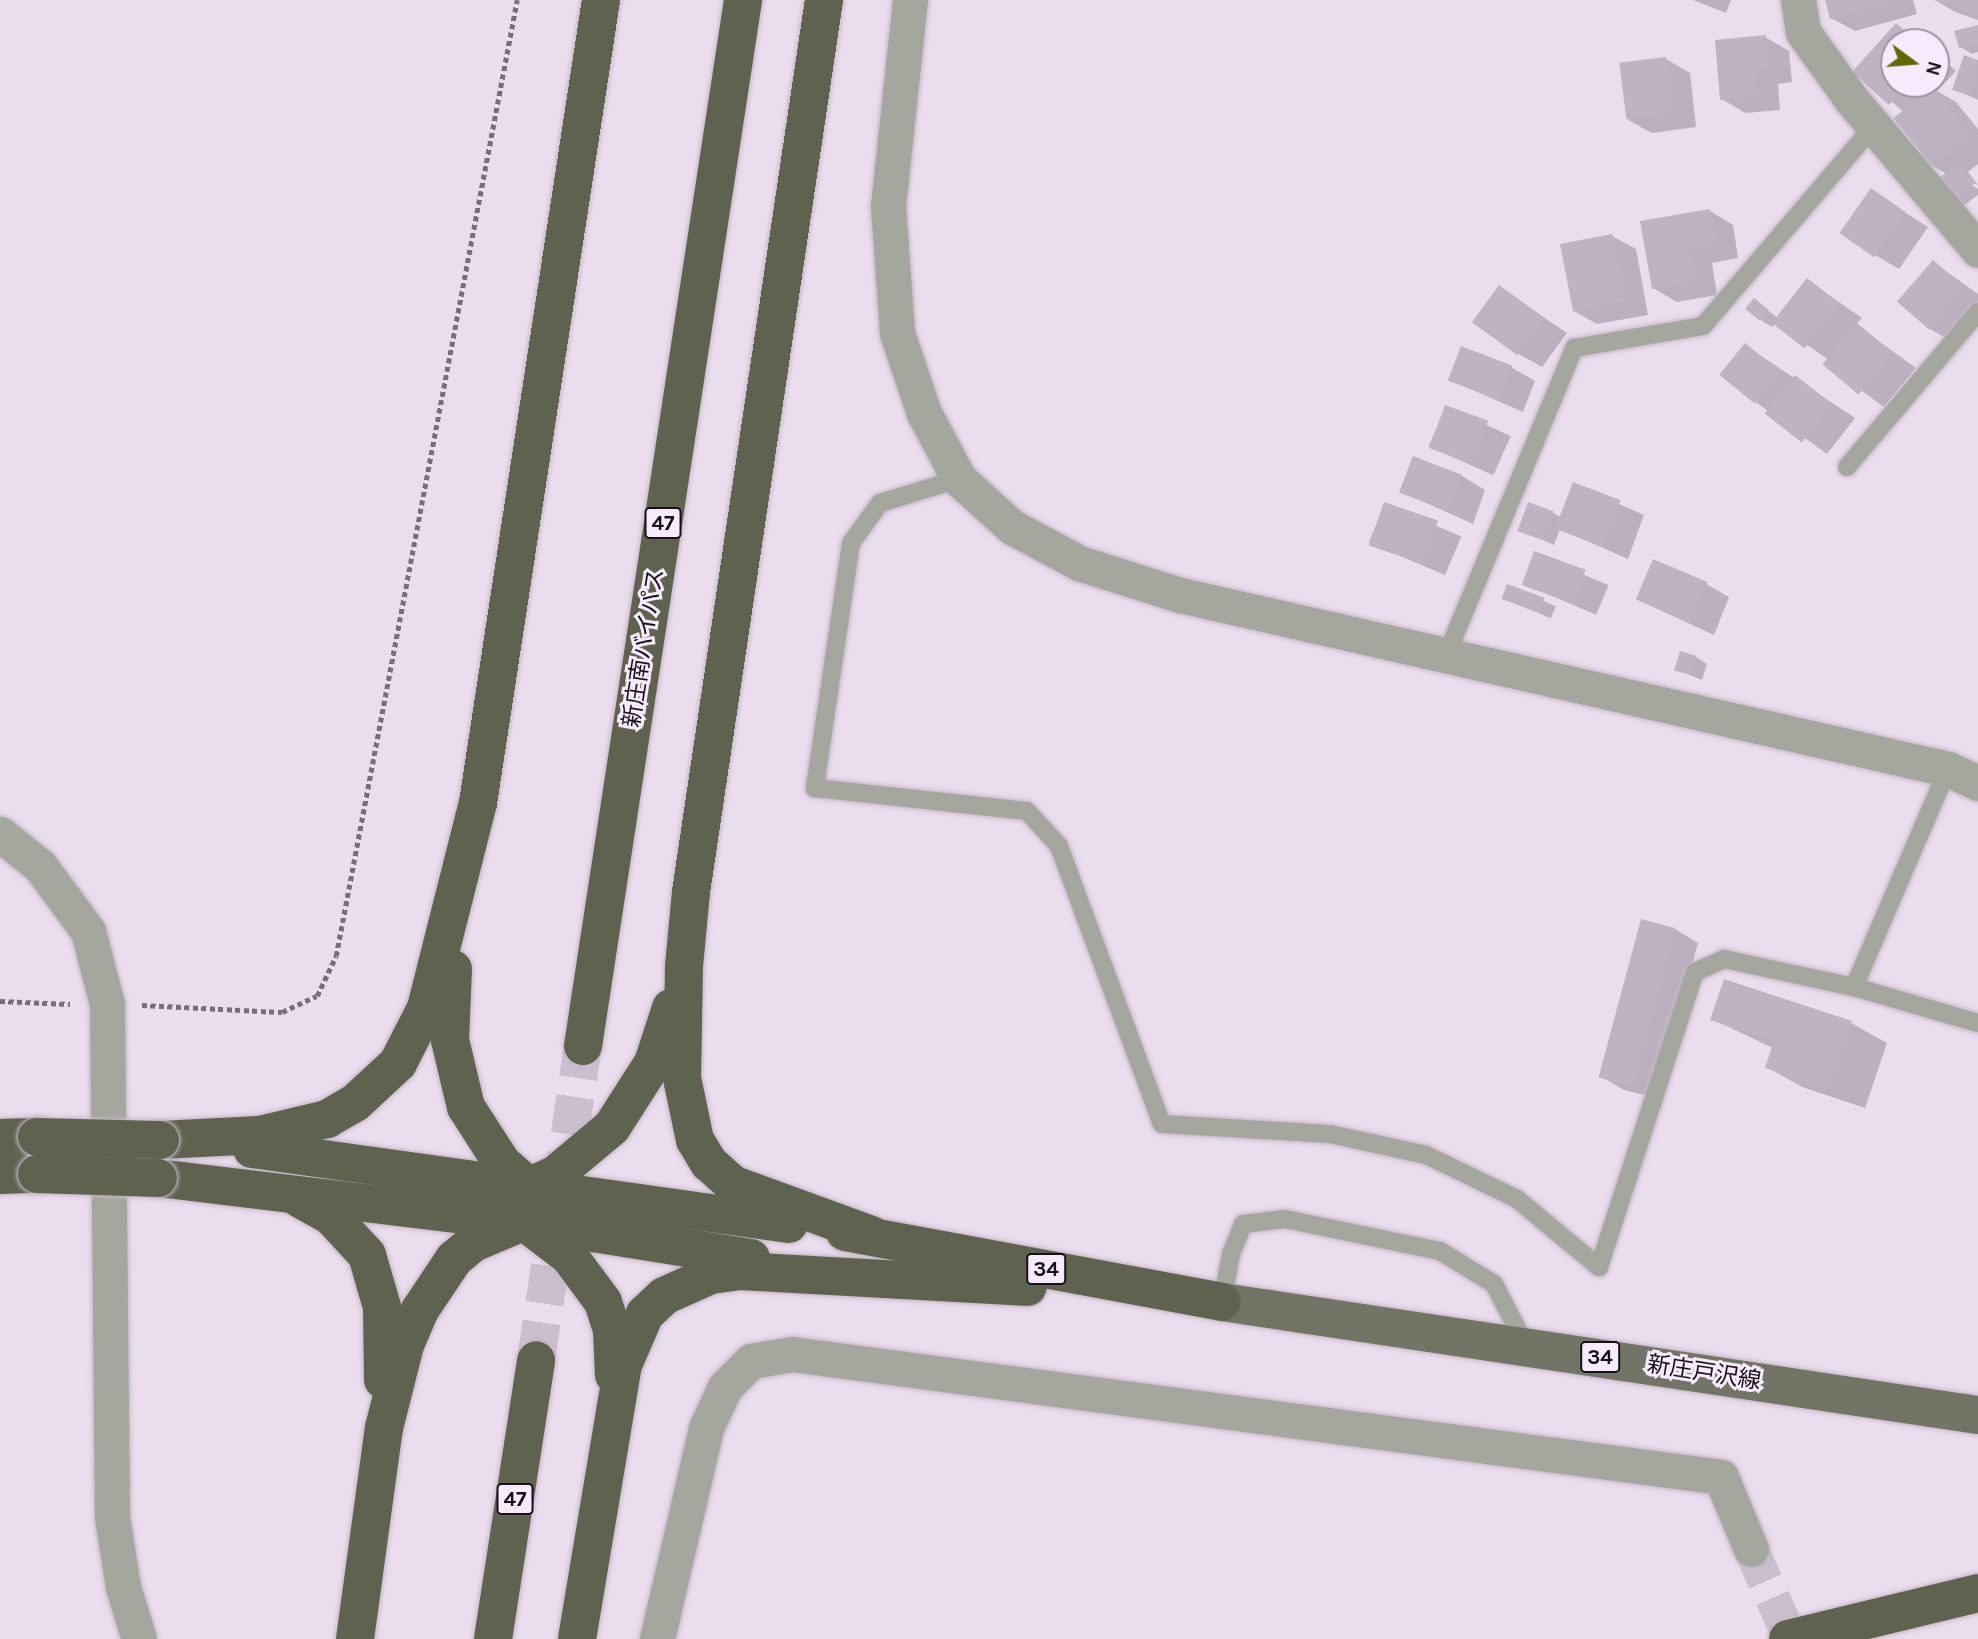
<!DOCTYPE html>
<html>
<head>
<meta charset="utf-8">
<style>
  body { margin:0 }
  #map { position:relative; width:1978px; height:1639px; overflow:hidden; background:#eaddee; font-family:Karla,"Noto Sans JP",sans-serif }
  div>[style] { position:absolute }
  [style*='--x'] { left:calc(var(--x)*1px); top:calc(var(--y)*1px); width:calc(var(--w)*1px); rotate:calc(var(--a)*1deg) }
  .shadow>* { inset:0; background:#0003; transform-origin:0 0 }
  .building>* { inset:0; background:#bfb3c3; transform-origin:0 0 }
  .street-tunnel>* { height:35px; margin-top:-17.5px; transform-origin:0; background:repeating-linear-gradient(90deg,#cabfce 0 35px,transparent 0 53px) }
  .highway-tunnel>* { height:38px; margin-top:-19px; transform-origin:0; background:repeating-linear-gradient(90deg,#cabfce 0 38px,transparent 0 57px) }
  .path>* { height:4.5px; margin-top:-2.25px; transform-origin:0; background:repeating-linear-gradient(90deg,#776e79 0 5px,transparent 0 8.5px) }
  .roads { filter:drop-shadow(0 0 2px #c4b8c7) drop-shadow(0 0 2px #c4b8c7) }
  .lane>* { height:18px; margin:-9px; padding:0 9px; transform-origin:9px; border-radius:9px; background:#a5a69d }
  .street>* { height:35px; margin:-17.5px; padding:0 17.5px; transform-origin:17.5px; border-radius:17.5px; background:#a5a69d }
  .primary>* { height:38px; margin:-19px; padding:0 19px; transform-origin:19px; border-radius:19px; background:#727465 }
  .highway>* { height:38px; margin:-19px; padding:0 19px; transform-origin:19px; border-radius:19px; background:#606250 }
  .bridges { filter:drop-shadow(0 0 2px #c4b8c7) drop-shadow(0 0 2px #c4b8c7) }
  .highway-bridge>* { height:38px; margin:-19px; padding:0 19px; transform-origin:19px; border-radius:19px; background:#606250 }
  span { translate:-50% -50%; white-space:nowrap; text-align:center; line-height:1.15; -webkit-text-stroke:6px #f7eafc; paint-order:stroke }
  .shield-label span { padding:2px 5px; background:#f7eafc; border:2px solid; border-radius:5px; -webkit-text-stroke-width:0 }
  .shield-label { font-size:21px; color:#171218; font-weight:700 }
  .street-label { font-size:23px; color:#171218 }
  .north { position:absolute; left:1880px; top:28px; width:70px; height:70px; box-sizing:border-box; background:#f7eafc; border:2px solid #9d94a1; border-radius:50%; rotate:106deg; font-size:19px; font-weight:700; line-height:28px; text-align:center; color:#171218 }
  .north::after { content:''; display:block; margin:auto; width:24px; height:32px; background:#656704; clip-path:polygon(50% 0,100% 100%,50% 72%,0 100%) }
</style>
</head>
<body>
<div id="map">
  <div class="shadow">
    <div style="clip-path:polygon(1693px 0,1731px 0,1726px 13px)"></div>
    <div style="clip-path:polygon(1827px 0,1913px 0,1917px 14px,1855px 31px,1831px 18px)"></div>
    <div style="clip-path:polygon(1935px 0,1978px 0,1978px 20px,1955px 12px)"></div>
    <div style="clip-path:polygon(1897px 25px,1923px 42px,1894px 42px,1894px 84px,1936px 84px,1936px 53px,1956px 71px,1937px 91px,1956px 102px,1978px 129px,1978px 164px,1968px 172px,1978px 185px,1965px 181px,1978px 189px,1978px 195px,1963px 206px,1952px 200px,1947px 174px,1934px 167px,1904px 112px,1855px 71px)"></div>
    <div style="clip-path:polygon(1978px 27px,1978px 52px,1972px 54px,1960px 47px)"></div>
    <div style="clip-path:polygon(1765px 37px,1789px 51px,1792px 82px,1778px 84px,1780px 110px,1745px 113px,1722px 99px)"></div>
    <div style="clip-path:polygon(1965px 57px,1978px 61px,1978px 100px,1954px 89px)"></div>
    <div style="clip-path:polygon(1666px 59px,1690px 73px,1696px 127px,1652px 133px,1628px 120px)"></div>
    <div style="clip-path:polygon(1871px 191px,1928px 227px,1899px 269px,1875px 255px)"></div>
    <div style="clip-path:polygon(1710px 211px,1733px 225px,1738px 258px,1712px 263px,1717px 295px,1677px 302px,1653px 288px)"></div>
    <div style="clip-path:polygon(1612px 236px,1636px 249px,1648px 315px,1597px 324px,1574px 311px)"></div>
    <div style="clip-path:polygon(1933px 262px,1978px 294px,1978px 314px,1953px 342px,1930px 329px)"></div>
    <div style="clip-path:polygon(1807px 280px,1862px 318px,1856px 325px,1916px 368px,1884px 407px,1825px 364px,1829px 360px,1775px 323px,1772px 327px,1761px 320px,1754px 300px,1778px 318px)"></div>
    <div style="clip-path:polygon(1499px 287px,1567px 333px,1542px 367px,1519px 354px)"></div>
    <div style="clip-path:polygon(1746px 346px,1855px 418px,1827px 454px,1757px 403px)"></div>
    <div style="clip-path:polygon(1511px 367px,1535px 381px,1523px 412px,1450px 380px)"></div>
    <div style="left:1446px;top:407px;width:71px;height:43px;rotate:24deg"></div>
    <div style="clip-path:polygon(1462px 476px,1485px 490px,1473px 524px,1402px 492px)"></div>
    <div style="clip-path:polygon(1574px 484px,1644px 515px,1628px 559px,1560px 529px,1554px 545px,1520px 530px,1552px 512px,1562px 518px)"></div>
    <div style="left:1385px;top:504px;width:83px;height:42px;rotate:23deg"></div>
    <div style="left:1535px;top:554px;width:80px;height:32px;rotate:23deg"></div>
    <div style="clip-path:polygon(1706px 584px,1729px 597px,1714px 635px,1638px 600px)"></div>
    <div style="left:1508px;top:586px;width:52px;height:13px;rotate:23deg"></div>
    <div style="clip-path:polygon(1696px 657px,1707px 664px,1702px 680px,1676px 669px)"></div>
    <div style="clip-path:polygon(1643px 921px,1675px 929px,1698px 943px,1656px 1098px,1624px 1090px,1600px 1076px)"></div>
    <div style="clip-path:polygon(1712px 1019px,1851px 1023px,1887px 1043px,1865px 1108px,1802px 1087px,1767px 1067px,1773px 1048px)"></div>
  </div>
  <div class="building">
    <div style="clip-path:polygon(1825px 0,1895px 0,1895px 1px,1830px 19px)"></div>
    <div style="clip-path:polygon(1934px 0,1978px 0,1978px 16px)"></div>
    <div style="clip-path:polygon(1896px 23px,1917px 42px,1894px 42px,1894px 84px,1908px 84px,1889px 105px,1852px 72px)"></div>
    <div style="clip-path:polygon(1978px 25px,1978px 44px,1959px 48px,1954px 31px)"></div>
    <div style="clip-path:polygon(1766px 35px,1769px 69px,1755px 71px,1757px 97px,1720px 100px,1715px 40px)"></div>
    <div style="clip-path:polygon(1964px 55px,1978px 60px,1971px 96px,1952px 90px)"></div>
    <div style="left:1666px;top:57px;width:57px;height:47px;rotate:83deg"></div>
    <div style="left:1932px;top:87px;width:63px;height:50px;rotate:51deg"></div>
    <div style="left:1957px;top:164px;width:26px;height:28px;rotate:51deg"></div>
    <div style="left:1871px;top:188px;width:42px;height:55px;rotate:35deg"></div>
    <div style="clip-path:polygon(1710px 209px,1716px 245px,1689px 250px,1694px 282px,1652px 289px,1640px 221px)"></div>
    <div style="left:1612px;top:234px;width:69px;height:53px;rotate:79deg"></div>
    <div style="left:1933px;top:260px;width:43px;height:55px;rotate:41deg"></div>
    <div style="left:1807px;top:278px;width:41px;height:57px;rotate:38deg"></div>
    <div style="left:1499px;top:285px;width:56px;height:46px;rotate:36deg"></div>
    <div style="left:1754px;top:298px;width:19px;height:14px;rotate:39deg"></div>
    <div style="left:1857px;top:323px;width:47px;height:54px;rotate:40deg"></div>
    <div style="left:1745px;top:343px;width:46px;height:41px;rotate:39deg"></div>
    <div style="left:1461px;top:346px;width:55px;height:37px;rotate:21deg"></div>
    <div style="left:1795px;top:375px;width:47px;height:49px;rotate:38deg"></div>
    <div style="left:1445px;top:405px;width:46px;height:46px;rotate:20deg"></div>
    <div style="left:1413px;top:456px;width:53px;height:39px;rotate:21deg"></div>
    <div style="left:1573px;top:482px;width:51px;height:50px;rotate:21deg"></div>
    <div style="left:1384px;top:502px;width:57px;height:46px;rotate:19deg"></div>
    <div style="left:1528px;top:502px;width:27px;height:31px;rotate:20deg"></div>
    <div style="left:1534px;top:551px;width:55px;height:36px;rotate:20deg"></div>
    <div style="left:1653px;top:559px;width:59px;height:44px;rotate:23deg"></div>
    <div style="left:1507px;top:584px;width:40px;height:16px;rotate:20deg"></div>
    <div style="left:1680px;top:651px;width:17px;height:20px;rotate:17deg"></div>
    <div style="left:1641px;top:919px;width:35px;height:164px;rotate:15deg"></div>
    <div style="clip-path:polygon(1724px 979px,1852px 1021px,1829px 1089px,1765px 1068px,1774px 1041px,1710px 1020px)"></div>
  </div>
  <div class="street-tunnel">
    <div style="--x:1751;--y:1549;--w:98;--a:66"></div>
  </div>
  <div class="highway-tunnel">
    <div style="--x:536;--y:1360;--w:317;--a:-81.5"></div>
  </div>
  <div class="path">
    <div style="--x:0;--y:1001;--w:70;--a:2.5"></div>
    <div style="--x:142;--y:1005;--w:140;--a:2.9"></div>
    <div style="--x:282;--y:1012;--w:38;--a:-25"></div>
    <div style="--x:317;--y:996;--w:44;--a:-64.6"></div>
    <div style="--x:336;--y:956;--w:973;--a:-79.28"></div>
  </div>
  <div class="roads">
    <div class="lane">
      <div style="--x:1847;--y:467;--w:203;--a:-49.8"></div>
      <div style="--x:959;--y:479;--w:83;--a:163.1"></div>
      <div style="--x:880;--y:503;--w:49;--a:125.9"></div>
      <div style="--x:851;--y:543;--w:248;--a:98.4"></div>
      <div style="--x:815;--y:788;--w:213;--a:6.2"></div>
      <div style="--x:1027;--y:811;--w:47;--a:47.6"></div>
      <div style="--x:1059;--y:846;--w:296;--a:69.7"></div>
      <div style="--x:1162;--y:1124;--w:168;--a:3.4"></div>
      <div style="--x:1330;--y:1134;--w:98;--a:12.3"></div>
      <div style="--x:1426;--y:1155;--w:101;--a:25.8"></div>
      <div style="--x:1517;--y:1199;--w:107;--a:39.7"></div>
      <div style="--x:1599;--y:1267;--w:310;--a:-72"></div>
      <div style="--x:1695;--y:972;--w:32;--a:-24"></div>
      <div style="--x:1724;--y:959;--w:133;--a:12.2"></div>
      <div style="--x:1854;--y:987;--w:129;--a:16.2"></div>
      <div style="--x:1446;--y:656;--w:334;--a:-67.4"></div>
      <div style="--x:1574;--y:348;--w:131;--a:-9.7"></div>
      <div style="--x:1703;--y:326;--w:262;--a:-49.5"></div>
      <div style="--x:1854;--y:987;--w:237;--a:-66.7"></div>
      <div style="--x:1222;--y:1302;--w:49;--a:-79.4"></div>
      <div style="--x:1231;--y:1254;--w:32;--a:-68"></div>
      <div style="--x:1243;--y:1224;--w:42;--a:-6.8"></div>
      <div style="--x:1285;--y:1219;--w:158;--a:11.7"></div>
      <div style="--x:1440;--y:1251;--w:63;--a:31.4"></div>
      <div style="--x:1494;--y:1284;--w:70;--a:62.7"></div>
    </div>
    <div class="street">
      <div style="--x:910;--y:0;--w:207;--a:96.1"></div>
      <div style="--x:888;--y:206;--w:127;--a:85.9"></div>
      <div style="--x:897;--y:333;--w:84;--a:71.4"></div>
      <div style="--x:924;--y:413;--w:75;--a:62.1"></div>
      <div style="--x:959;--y:479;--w:72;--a:42.2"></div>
      <div style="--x:1012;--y:527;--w:76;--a:28.2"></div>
      <div style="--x:1079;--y:563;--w:106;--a:17.6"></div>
      <div style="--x:1180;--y:595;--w:787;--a:12.77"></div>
      <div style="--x:1948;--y:769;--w:33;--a:25"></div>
      <div style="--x:1798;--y:0;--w:32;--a:81"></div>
      <div style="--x:1803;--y:32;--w:82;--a:54.4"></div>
      <div style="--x:1851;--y:99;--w:197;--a:49.9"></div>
      <div style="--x:0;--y:834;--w:51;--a:38.7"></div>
      <div style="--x:40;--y:866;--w:81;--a:53.6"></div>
      <div style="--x:88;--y:931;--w:75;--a:75.4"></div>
      <div style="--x:107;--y:1004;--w:513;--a:89.44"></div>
      <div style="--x:112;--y:1517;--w:71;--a:81.1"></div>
      <div style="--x:123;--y:1587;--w:54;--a:72.9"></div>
      <div style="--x:657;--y:1639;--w:217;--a:-76.9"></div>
      <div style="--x:706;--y:1428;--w:45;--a:-65.1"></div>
      <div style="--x:725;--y:1387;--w:37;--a:-45"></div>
      <div style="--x:751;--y:1361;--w:42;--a:-9.7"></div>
      <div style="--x:792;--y:1354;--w:937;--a:7.54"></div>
      <div style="--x:1721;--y:1477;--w:78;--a:67.4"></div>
    </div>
    <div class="primary">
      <div style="--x:1222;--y:1302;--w:764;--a:8.5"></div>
    </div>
    <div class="highway">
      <div style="--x:824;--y:0;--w:902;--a:98.48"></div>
      <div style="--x:691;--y:892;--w:74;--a:95.4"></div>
      <div style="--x:684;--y:966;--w:112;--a:91"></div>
      <div style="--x:682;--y:1078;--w:63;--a:78.2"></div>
      <div style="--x:695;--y:1140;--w:27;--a:59"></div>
      <div style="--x:709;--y:1163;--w:31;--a:42"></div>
      <div style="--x:732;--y:1184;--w:148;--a:20.1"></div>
      <div style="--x:453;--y:969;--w:71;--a:92.4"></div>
      <div style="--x:450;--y:1040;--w:69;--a:76.6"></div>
      <div style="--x:466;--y:1107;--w:67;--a:57.3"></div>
      <div style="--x:502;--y:1163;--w:41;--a:41.1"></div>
      <div style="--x:583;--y:1046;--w:1058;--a:-81.3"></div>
      <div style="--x:0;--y:1138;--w:37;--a:-2"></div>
      <div style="--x:160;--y:1140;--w:100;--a:-2.9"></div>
      <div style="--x:260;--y:1135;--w:69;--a:-13.4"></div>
      <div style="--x:327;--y:1119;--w:32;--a:-30"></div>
      <div style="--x:355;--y:1103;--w:59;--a:-42.9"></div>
      <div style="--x:398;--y:1063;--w:62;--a:-63"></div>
      <div style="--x:426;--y:1008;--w:211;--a:-75.8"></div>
      <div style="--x:478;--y:803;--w:812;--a:-81.29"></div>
      <div style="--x:252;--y:1149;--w:542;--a:7.95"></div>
      <div style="--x:0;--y:1175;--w:37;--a:-2"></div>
      <div style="--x:158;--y:1178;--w:368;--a:6.9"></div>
      <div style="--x:523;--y:1222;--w:231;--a:9"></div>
      <div style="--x:523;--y:1189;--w:36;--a:-24"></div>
      <div style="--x:556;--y:1174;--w:73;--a:-40"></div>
      <div style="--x:612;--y:1127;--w:76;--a:-57.4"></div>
      <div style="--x:653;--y:1063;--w:58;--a:-71.9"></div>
      <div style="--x:300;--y:1199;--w:35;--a:29"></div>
      <div style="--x:331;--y:1216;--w:53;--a:47.3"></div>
      <div style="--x:367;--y:1255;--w:54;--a:73.9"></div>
      <div style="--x:382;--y:1307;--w:73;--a:89.2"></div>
      <div style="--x:527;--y:1224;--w:53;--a:37.3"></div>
      <div style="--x:569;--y:1256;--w:57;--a:53.5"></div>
      <div style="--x:603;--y:1302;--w:29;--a:72"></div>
      <div style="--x:612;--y:1330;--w:45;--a:87.5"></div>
      <div style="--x:845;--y:1232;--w:383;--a:10.5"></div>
      <div style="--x:355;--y:1639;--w:213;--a:-82.2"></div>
      <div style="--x:384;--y:1428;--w:86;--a:-75.8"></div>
      <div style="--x:405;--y:1345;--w:38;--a:-67"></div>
      <div style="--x:420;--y:1310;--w:61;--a:-56.3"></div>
      <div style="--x:454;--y:1259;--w:25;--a:-40"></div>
      <div style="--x:473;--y:1243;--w:54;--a:-22.8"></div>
      <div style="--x:493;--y:1639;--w:282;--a:-81.2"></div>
      <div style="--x:577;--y:1639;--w:278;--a:-80.5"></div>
      <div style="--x:623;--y:1365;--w:56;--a:-66.7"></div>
      <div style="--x:645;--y:1314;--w:26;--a:-43"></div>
      <div style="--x:664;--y:1296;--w:51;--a:-24.1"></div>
      <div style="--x:711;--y:1275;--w:30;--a:-8"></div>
      <div style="--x:741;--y:1271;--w:287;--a:3.2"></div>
      <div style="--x:1788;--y:1639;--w:195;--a:-13.6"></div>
    </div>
  </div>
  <div class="bridges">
    <div class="highway-bridge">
      <div style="--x:37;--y:1137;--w:123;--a:1.4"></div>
      <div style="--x:37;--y:1174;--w:121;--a:1.9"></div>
    </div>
  </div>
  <div class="shield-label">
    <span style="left:663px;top:523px">47</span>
    <span style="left:1046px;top:1269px">34</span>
    <span style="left:1600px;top:1357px">34</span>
    <span style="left:515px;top:1499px">47</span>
  </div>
  <div class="street-label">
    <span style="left:644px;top:648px;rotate:-81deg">新庄南バイパス</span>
    <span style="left:1704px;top:1373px;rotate:9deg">新庄戸沢線</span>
  </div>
  <div class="north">N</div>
</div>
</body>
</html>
